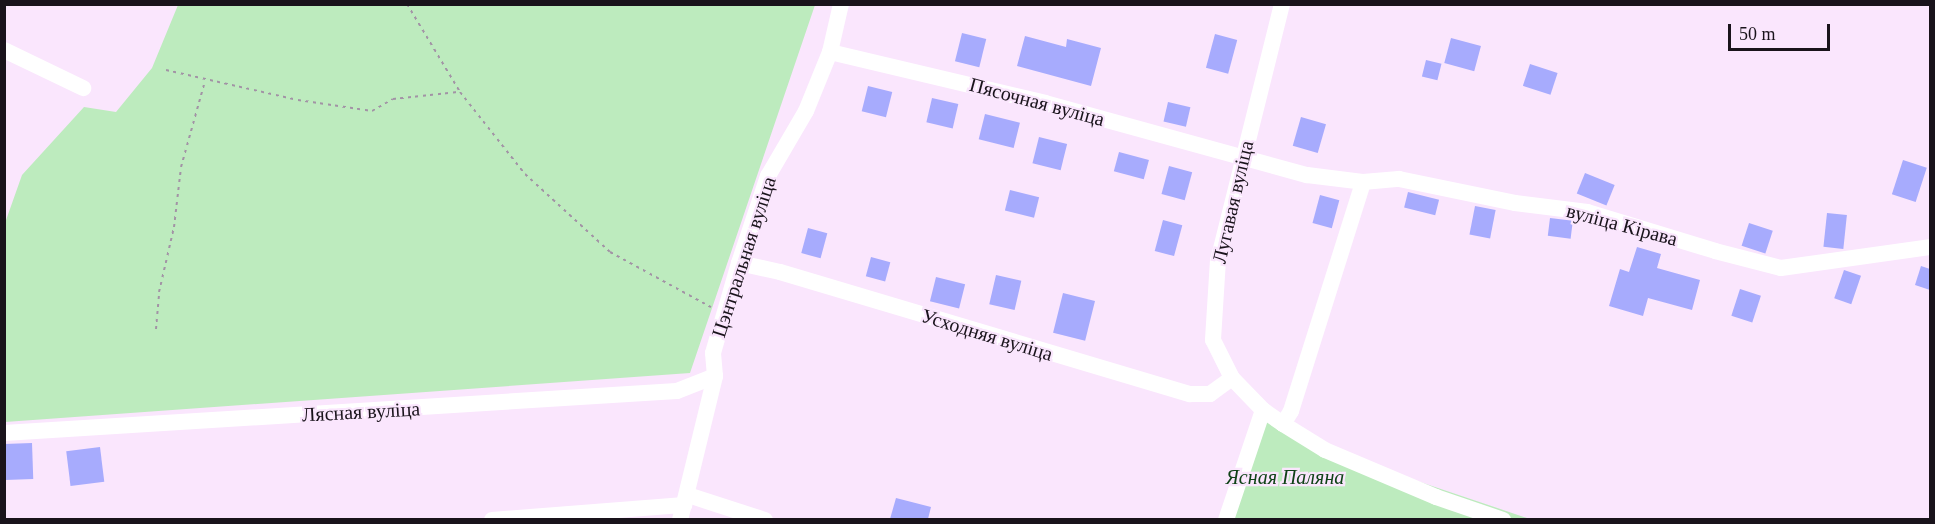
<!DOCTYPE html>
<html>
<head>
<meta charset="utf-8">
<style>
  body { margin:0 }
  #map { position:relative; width:1935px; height:524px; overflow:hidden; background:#fae6fd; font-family:Georgia,serif }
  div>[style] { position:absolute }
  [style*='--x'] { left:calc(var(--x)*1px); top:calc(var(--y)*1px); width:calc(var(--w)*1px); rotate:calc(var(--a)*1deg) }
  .green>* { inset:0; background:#bdebbe }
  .building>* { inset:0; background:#a7abfd; transform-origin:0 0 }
  .path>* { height:2px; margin-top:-1px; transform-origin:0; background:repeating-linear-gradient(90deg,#a293a5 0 3px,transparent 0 7.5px) }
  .minor>* { height:16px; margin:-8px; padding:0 8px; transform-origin:8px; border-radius:8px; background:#fff }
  span { translate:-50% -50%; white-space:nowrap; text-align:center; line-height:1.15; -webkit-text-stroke:4.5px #fae6fd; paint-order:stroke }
  .street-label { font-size:20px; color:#19131b }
  .park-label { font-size:20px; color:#0f4217; font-style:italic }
  .frame { position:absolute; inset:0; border:6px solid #19131b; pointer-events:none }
  .scale { position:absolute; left:1728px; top:24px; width:102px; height:27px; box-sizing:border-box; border:3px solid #19131b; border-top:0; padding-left:8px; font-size:18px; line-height:21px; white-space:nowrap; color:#19131b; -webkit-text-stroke:4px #fae6fd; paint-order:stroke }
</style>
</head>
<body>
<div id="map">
  <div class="green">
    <div style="clip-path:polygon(178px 5px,178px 4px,815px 5px,690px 373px,5px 422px,5px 223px,22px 175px,84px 107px,116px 112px,152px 68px)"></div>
    <div style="clip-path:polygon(1263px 410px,1325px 450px,1530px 519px,1226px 520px)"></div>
  </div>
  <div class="building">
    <div style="left:962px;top:33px;width:25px;height:29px;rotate:14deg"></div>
    <div style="left:1215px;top:34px;width:23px;height:35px;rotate:15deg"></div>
    <div style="clip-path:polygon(1025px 36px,1066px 47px,1067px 39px,1101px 48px,1091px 86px,1017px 66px)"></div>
    <div style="left:1451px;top:38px;width:31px;height:26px;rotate:15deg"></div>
    <div style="left:1426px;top:60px;width:16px;height:17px;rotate:14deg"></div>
    <div style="left:1530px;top:64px;width:29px;height:23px;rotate:18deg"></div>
    <div style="left:868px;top:86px;width:25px;height:26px;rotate:14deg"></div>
    <div style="left:932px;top:98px;width:27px;height:25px;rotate:13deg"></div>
    <div style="left:1168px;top:102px;width:23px;height:20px;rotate:13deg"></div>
    <div style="left:985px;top:114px;width:36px;height:26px;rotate:14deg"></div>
    <div style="left:1301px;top:117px;width:26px;height:30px;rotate:16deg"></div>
    <div style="left:1039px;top:137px;width:29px;height:27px;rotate:14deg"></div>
    <div style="left:1119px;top:152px;width:31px;height:20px;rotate:15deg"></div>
    <div style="left:1903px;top:160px;width:25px;height:36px;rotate:18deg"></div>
    <div style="left:1169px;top:166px;width:24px;height:29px;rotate:15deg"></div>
    <div style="left:1585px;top:173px;width:32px;height:22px;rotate:22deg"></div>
    <div style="left:1010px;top:190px;width:30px;height:21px;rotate:14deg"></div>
    <div style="left:1408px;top:192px;width:32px;height:16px;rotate:14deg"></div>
    <div style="left:1320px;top:195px;width:20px;height:29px;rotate:15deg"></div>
    <div style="left:1475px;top:206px;width:21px;height:29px;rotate:11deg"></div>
    <div style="left:1827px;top:213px;width:20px;height:34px;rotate:6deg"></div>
    <div style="left:1550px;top:218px;width:23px;height:18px;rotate:7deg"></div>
    <div style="left:1163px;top:220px;width:20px;height:32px;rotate:15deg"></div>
    <div style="left:1749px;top:223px;width:25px;height:24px;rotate:18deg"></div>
    <div style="left:808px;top:228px;width:20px;height:26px;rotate:15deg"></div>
    <div style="clip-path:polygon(1637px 247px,1661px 254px,1657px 268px,1700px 280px,1692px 310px,1648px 298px,1643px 316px,1609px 306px,1620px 269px,1629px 272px)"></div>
    <div style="left:871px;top:257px;width:20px;height:20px;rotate:15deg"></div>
    <div style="clip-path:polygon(1921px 266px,1930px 269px,1930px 290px,1915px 285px)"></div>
    <div style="left:1844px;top:270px;width:18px;height:30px;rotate:19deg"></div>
    <div style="left:996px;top:275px;width:26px;height:30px;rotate:13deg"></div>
    <div style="left:936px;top:277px;width:30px;height:25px;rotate:14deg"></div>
    <div style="left:1740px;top:289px;width:22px;height:28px;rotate:18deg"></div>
    <div style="left:1063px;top:293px;width:33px;height:41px;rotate:14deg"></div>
    <div style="left:32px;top:443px;width:36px;height:28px;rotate:88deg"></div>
    <div style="left:100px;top:447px;width:35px;height:34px;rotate:83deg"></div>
    <div style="clip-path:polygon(896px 498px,931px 507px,928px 519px,890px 519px)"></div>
  </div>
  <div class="path">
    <div style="--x:407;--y:4;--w:103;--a:58.9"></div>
    <div style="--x:460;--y:92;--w:105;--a:51.6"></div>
    <div style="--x:525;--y:174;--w:115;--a:42.5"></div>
    <div style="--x:610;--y:252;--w:115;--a:28.6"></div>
    <div style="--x:166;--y:70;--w:135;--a:12.8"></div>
    <div style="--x:298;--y:100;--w:75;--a:8.5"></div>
    <div style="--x:372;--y:111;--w:24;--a:-30"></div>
    <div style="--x:393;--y:99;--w:65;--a:-6.1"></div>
    <div style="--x:156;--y:329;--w:37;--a:-85"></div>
    <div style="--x:159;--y:292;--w:67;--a:-77"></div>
    <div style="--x:174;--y:227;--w:60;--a:-83.3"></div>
    <div style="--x:181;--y:167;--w:89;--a:-74.4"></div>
  </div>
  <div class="minor">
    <div style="--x:1282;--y:4;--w:264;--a:104"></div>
    <div style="--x:1218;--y:260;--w:80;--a:93.6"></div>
    <div style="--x:1213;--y:340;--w:42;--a:63.4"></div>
    <div style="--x:1232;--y:378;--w:45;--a:45.9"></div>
    <div style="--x:1263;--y:410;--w:24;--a:35"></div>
    <div style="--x:1283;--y:424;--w:49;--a:31.8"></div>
    <div style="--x:1325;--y:450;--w:121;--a:22.9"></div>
    <div style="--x:1436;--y:497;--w:71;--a:18.9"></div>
    <div style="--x:4;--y:50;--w:88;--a:25.7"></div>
    <div style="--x:830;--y:52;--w:221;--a:13.3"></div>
    <div style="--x:1045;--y:103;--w:272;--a:15.4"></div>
    <div style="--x:1307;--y:175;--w:56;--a:7.1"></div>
    <div style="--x:1363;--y:182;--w:36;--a:-5"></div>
    <div style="--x:1399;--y:179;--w:118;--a:11.7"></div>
    <div style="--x:1515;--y:203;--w:73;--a:7.1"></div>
    <div style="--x:1587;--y:212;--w:134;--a:16.9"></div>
    <div style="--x:1715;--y:251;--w:68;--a:14.4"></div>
    <div style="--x:1781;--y:268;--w:150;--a:-8"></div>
    <div style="--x:739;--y:263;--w:42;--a:12.4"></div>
    <div style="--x:780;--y:272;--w:428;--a:16.6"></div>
    <div style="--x:1190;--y:394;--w:20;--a:0"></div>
    <div style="--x:1210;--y:394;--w:27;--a:-36"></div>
    <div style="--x:1283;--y:424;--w:15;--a:-58"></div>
    <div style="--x:1291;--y:411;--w:240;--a:-72.5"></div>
    <div style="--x:4;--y:433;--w:674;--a:-3.57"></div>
    <div style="--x:677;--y:391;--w:41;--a:-21.5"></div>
    <div style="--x:688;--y:495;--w:81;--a:18"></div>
    <div style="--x:492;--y:520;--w:193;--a:-4.5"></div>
    <div style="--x:680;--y:520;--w:148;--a:-76.3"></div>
    <div style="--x:715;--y:376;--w:23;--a:-95"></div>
    <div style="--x:713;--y:353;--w:94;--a:-73.9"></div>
    <div style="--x:739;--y:263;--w:92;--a:-71.6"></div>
    <div style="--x:768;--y:176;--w:75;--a:-59.7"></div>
    <div style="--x:806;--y:111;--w:64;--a:-67.9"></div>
    <div style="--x:830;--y:52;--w:49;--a:-77.1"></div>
    <div style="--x:1226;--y:520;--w:116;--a:-71.4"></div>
  </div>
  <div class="street-label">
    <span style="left:1037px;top:102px;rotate:15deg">Пясочная вуліца</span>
    <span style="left:1233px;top:202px;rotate:-77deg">Лугавая вуліца</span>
    <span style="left:1622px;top:225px;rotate:15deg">вуліца Кірава</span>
    <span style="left:744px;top:257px;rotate:-72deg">Цэнтральная вуліца</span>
    <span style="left:987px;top:335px;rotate:17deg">Усходняя вуліца</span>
    <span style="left:361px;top:412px;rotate:-3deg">Лясная вуліца</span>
  </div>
  <div class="park-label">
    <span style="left:1285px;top:477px">Ясная Паляна</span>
  </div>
  <div class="frame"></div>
  <div class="scale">50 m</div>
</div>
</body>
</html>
